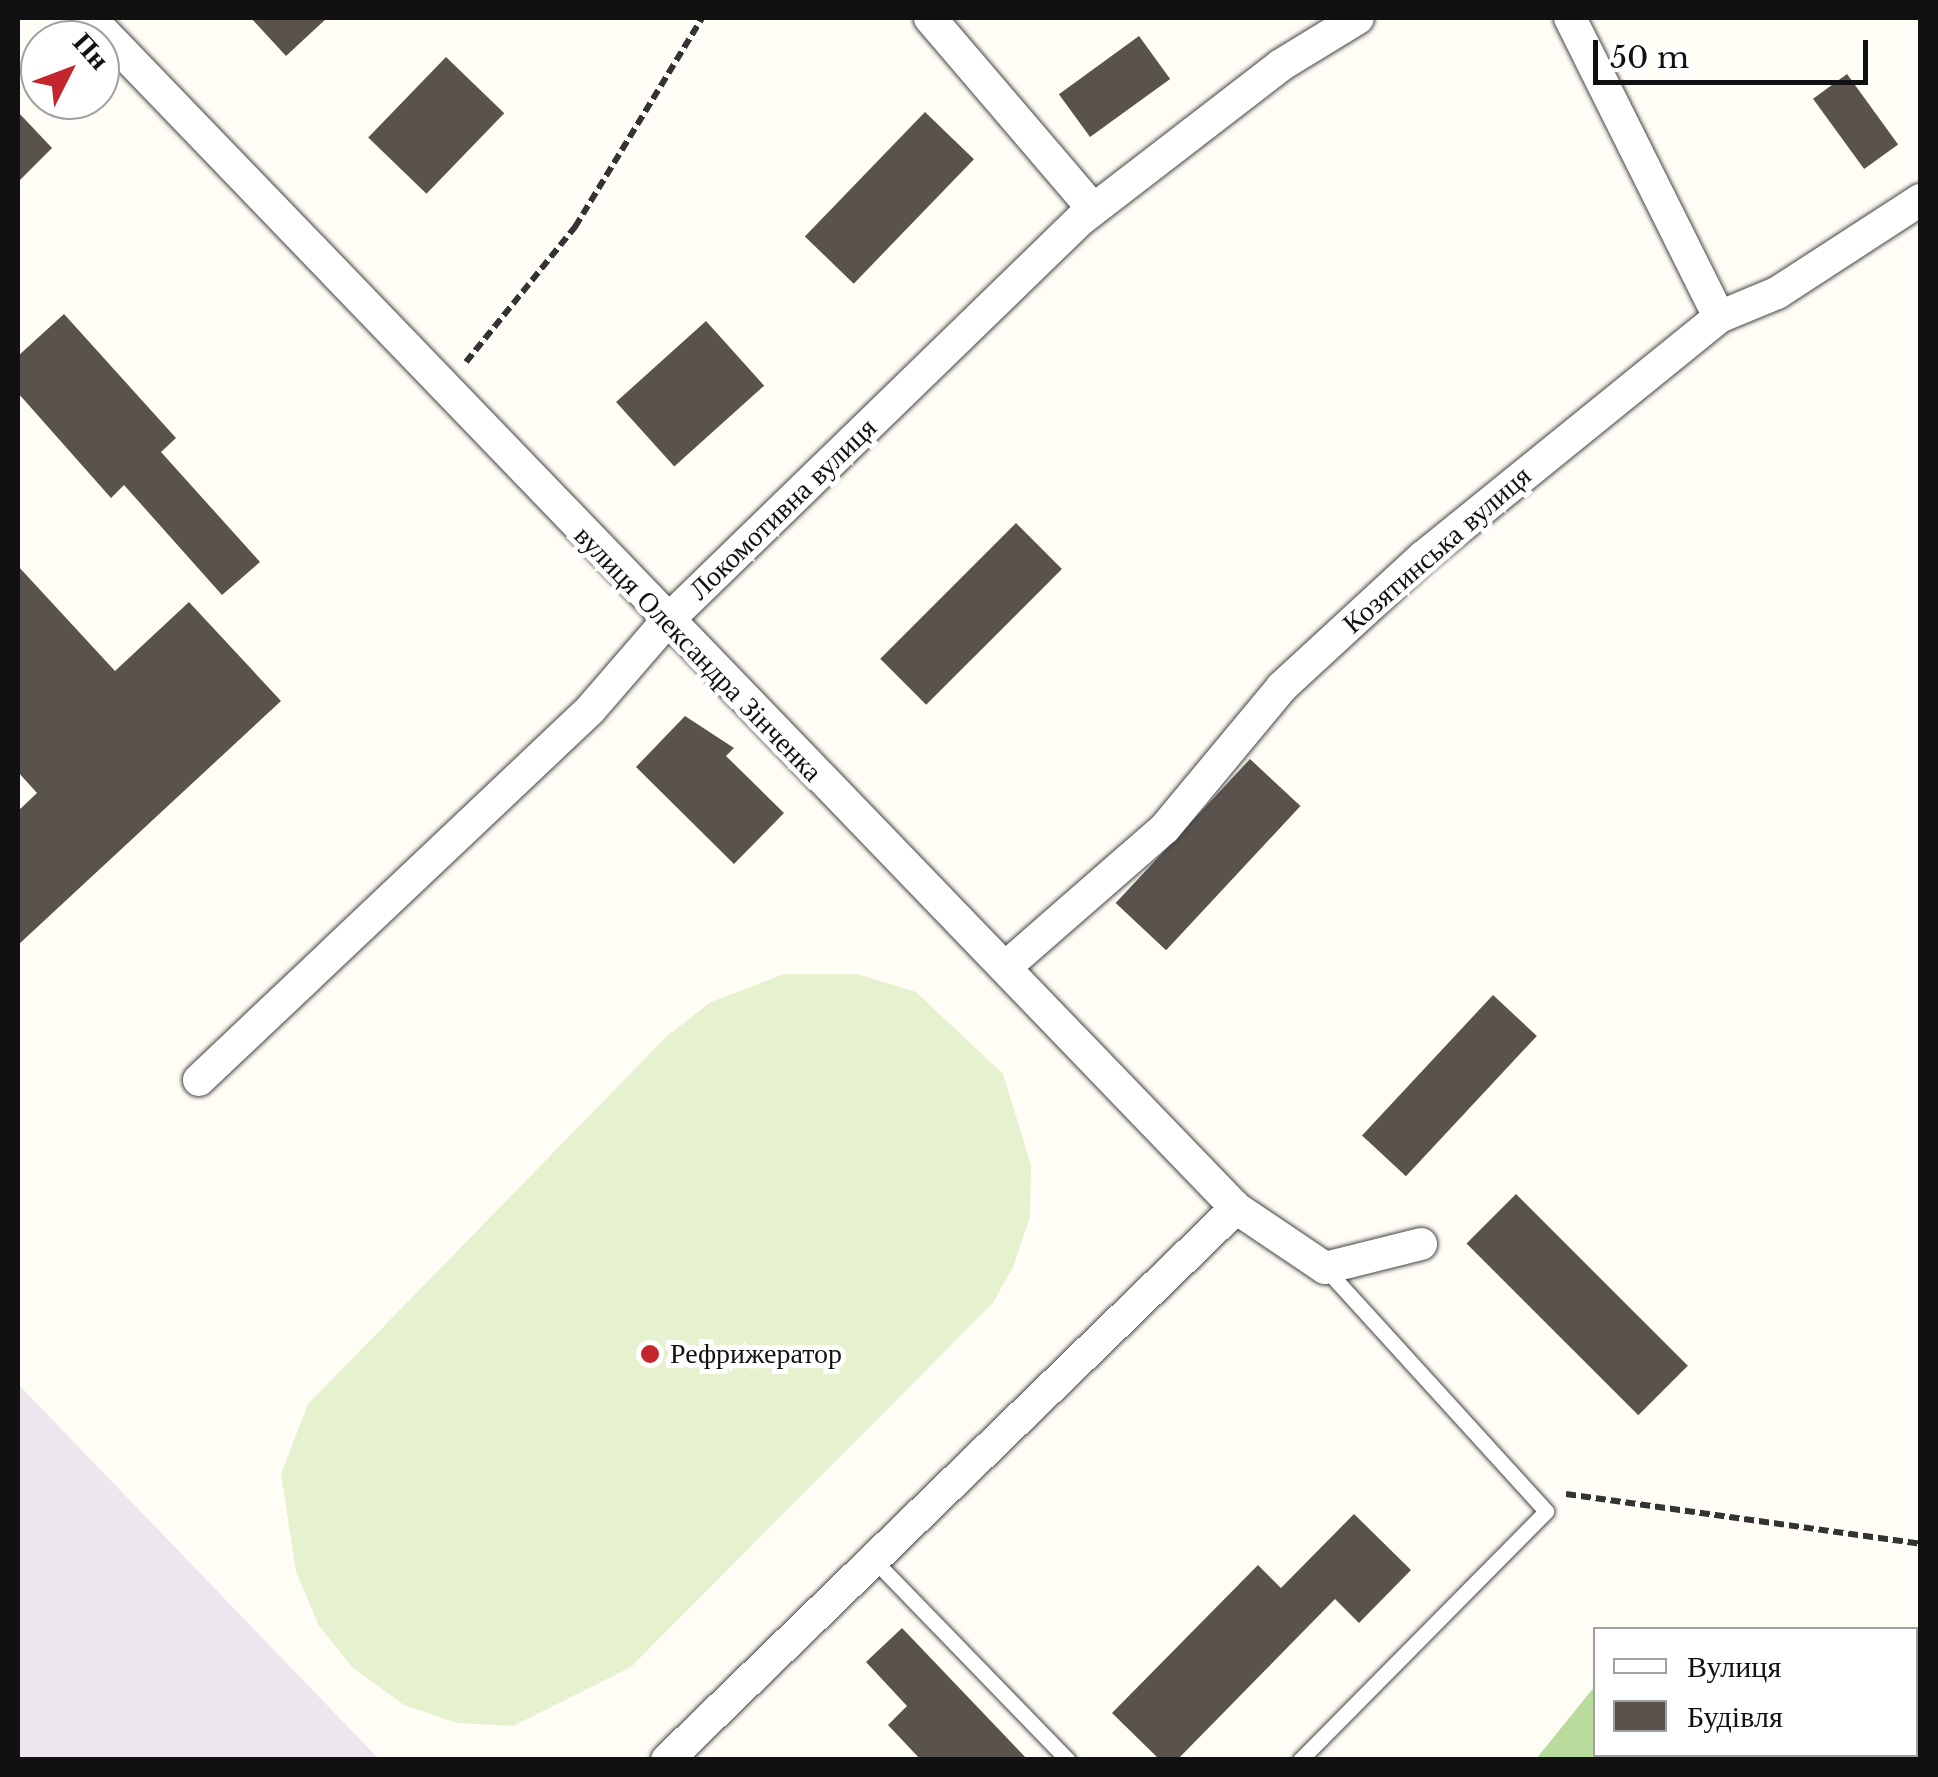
<!DOCTYPE html>
<html>
<head>
<meta charset="utf-8">
<style>
  body { margin:0 }
  #map { position:relative; width:1938px; height:1777px; overflow:hidden; background:#fffdf5; font-family:"Libre Baskerville",serif }
  div>[style] { position:absolute }
  [style*='--x'] { left:calc(var(--x)*1px); top:calc(var(--y)*1px); width:calc(var(--w)*1px); rotate:calc(var(--a)*1deg) }
  .industrial>* { inset:0; background:#eee6ef }
  .forest>* { inset:0; background:#b9dc9c }
  .pitch>* { inset:0; background:#e6f2cf }
  .building>* { inset:0; background:#5a524d; transform-origin:0 0 }
  .path>* { height:6px; margin-top:-3px; transform-origin:0; background:repeating-linear-gradient(90deg,#333 0 10px,transparent 0 15px) }
  .roads { filter:drop-shadow(0 0 2px #444) drop-shadow(0 0 2px #444) }
  .lane>* { height:15px; margin:-7.5px; padding:0 7.5px; transform-origin:7.5px; border-radius:7.5px; background:#fff }
  .street>* { height:32px; margin:-16px; padding:0 16px; transform-origin:16px; border-radius:16px; background:#fff }
  .dots>* { width:28px; height:28px; translate:-50% -50%; box-sizing:border-box; border:5px solid #fff; border-radius:50% }
  span { translate:-50% -50%; white-space:nowrap; text-align:center; line-height:1.15; -webkit-text-stroke:10px #fff; paint-order:stroke }
  .street-label { font-size:28px; color:#111 }
  .poi-label { font-size:28px; color:#111 }
  .left { translate:0 -50%; text-align:left }
  .frame { position:absolute; inset:0; border:20px solid #111; pointer-events:none }
  .legend { position:absolute; left:1593px; top:1627px; width:325px; height:130px; box-sizing:border-box; background:#fff; border:2px solid #a0a0a0; margin:0; padding:12px 18px; list-style:none; font-size:30px; color:#111 }
  .legend li { display:flex; align-items:center; gap:20px; height:50px }
  .legend b { width:50px; border:2px solid #a0a0a0 }
  .north { position:absolute; left:20px; top:20px; width:100px; height:100px; box-sizing:border-box; background:#fff; border:2px solid #a0a0a0; border-radius:50%; rotate:48deg; font-size:28px; font-weight:700; line-height:40px; text-align:center; color:#111 }
  .north::after { content:''; display:block; margin:auto; width:35px; height:45px; background:#c4262e; clip-path:polygon(50% 0,100% 100%,50% 72%,0 100%) }
  .scale { position:absolute; left:1593px; top:40px; width:275px; height:45px; box-sizing:border-box; border:5px solid #111; border-top:0; padding-left:12px; font-size:30px; line-height:35px; white-space:nowrap; color:#111; -webkit-text-stroke:8px #fff; paint-order:stroke }
</style>
</head>
<body>
<div id="map">
  <div class="industrial">
    <div style="clip-path:polygon(18px 1384px,379px 1759px,18px 1759px)"></div>
  </div>
  <div class="forest">
    <div style="clip-path:polygon(1595px 1686px,1596px 1754px,1898px 1759px,1536px 1759px)"></div>
  </div>
  <div class="pitch">
    <div style="clip-path:polygon(784px 974px,857px 974px,916px 992px,1003px 1074px,1031px 1165px,1030px 1217px,1013px 1267px,993px 1303px,631px 1667px,513px 1726px,457px 1723px,404px 1705px,353px 1668px,319px 1626px,296px 1572px,281px 1474px,308px 1404px,667px 1036px,711px 1002px)"></div>
  </div>
  <div class="building">
    <div style="clip-path:polygon(251px 18px,327px 18px,286px 56px)"></div>
    <div style="left:1139px;top:36px;width:53px;height:99px;rotate:54deg"></div>
    <div style="left:446px;top:57px;width:81px;height:112px;rotate:44deg"></div>
    <div style="left:1847px;top:74px;width:87px;height:42px;rotate:54deg"></div>
    <div style="clip-path:polygon(18px 112px,52px 148px,18px 182px)"></div>
    <div style="left:925px;top:112px;width:68px;height:173px;rotate:44deg"></div>
    <div style="clip-path:polygon(64px 314px,176px 438px,161px 452px,260px 562px,222px 595px,124px 485px,111px 498px,18px 393px,18px 356px)"></div>
    <div style="left:706px;top:321px;width:87px;height:121px;rotate:48deg"></div>
    <div style="left:1016px;top:523px;width:65px;height:192px;rotate:45deg"></div>
    <div style="clip-path:polygon(18px 566px,115px 671px,189px 602px,281px 701px,18px 945px,18px 811px,37px 793px,18px 772px)"></div>
    <div style="clip-path:polygon(685px 716px,734px 748px,726px 756px,784px 813px,734px 864px,636px 767px)"></div>
    <div style="left:1250px;top:759px;width:69px;height:197px;rotate:43deg"></div>
    <div style="left:1493px;top:995px;width:60px;height:192px;rotate:43deg"></div>
    <div style="left:1516px;top:1194px;width:243px;height:70px;rotate:45deg"></div>
    <div style="clip-path:polygon(1354px 1514px,1411px 1570px,1359px 1623px,1335px 1599px,1177px 1760px,1160px 1760px,1112px 1713px,1258px 1565px,1281px 1588px)"></div>
    <div style="clip-path:polygon(902px 1628px,1028px 1760px,921px 1760px,888px 1725px,907px 1706px,866px 1662px)"></div>
  </div>
  <div class="path">
    <div style="--x:466;--y:362;--w:174;--a:-51.1"></div>
    <div style="--x:575;--y:227;--w:245;--a:-58.7"></div>
    <div style="--x:1566;--y:1494;--w:358;--a:8"></div>
  </div>
  <div class="roads">
    <div class="lane">
      <div style="--x:873;--y:1559;--w:280;--a:45.9"></div>
      <div style="--x:1300;--y:1760;--w:350;--a:-45.3"></div>
      <div style="--x:1546;--y:1511;--w:328;--a:-132.3"></div>
    </div>
    <div class="street">
      <div style="--x:90;--y:18;--w:1652;--a:46.08"></div>
      <div style="--x:1236;--y:1208;--w:107;--a:34"></div>
      <div style="--x:1325;--y:1268;--w:99;--a:-14"></div>
      <div style="--x:930;--y:18;--w:251;--a:49.5"></div>
      <div style="--x:1570;--y:18;--w:334;--a:63.5"></div>
      <div style="--x:1008;--y:965;--w:208;--a:-41.1"></div>
      <div style="--x:1165;--y:828;--w:183;--a:-50.3"></div>
      <div style="--x:1282;--y:687;--w:192;--a:-42.7"></div>
      <div style="--x:1423;--y:557;--w:381;--a:-39"></div>
      <div style="--x:1719;--y:317;--w:63;--a:-22.5"></div>
      <div style="--x:1777;--y:293;--w:171;--a:-33"></div>
      <div style="--x:199;--y:1080;--w:538;--a:-43.42"></div>
      <div style="--x:590;--y:710;--w:115;--a:-49.2"></div>
      <div style="--x:665;--y:623;--w:578;--a:-44.16"></div>
      <div style="--x:1080;--y:220;--w:254;--a:-37.6"></div>
      <div style="--x:1281;--y:65;--w:90;--a:-31.4"></div>
      <div style="--x:667;--y:1760;--w:793;--a:-44.13"></div>
    </div>
  </div>
  <div class="dots">
    <div style="left:650px;top:1354px;background:#c4262e"></div>
  </div>
  <div class="street-label">
    <span style="left:783px;top:509px;rotate:-44deg">Локомотивна вулиця</span>
    <span style="left:1437px;top:550px;rotate:-41deg">Козятинська вулиця</span>
    <span style="left:698px;top:654px;rotate:46deg">вулиця Олександра Зінченка</span>
  </div>
  <div class="poi-label">
    <span class="left" style="left:670px;top:1354px">Рефрижератор</span>
  </div>
  <div class="frame"></div>
  <ul class="legend">
  <li><b style="height:12px;background:#fff"></b>Вулиця</li>
  <li><b style="height:28px;background:#5a524d"></b>Будівля</li>
  </ul>
  <div class="north">Пн</div>
  <div class="scale">50 m</div>
</div>
</body>
</html>
